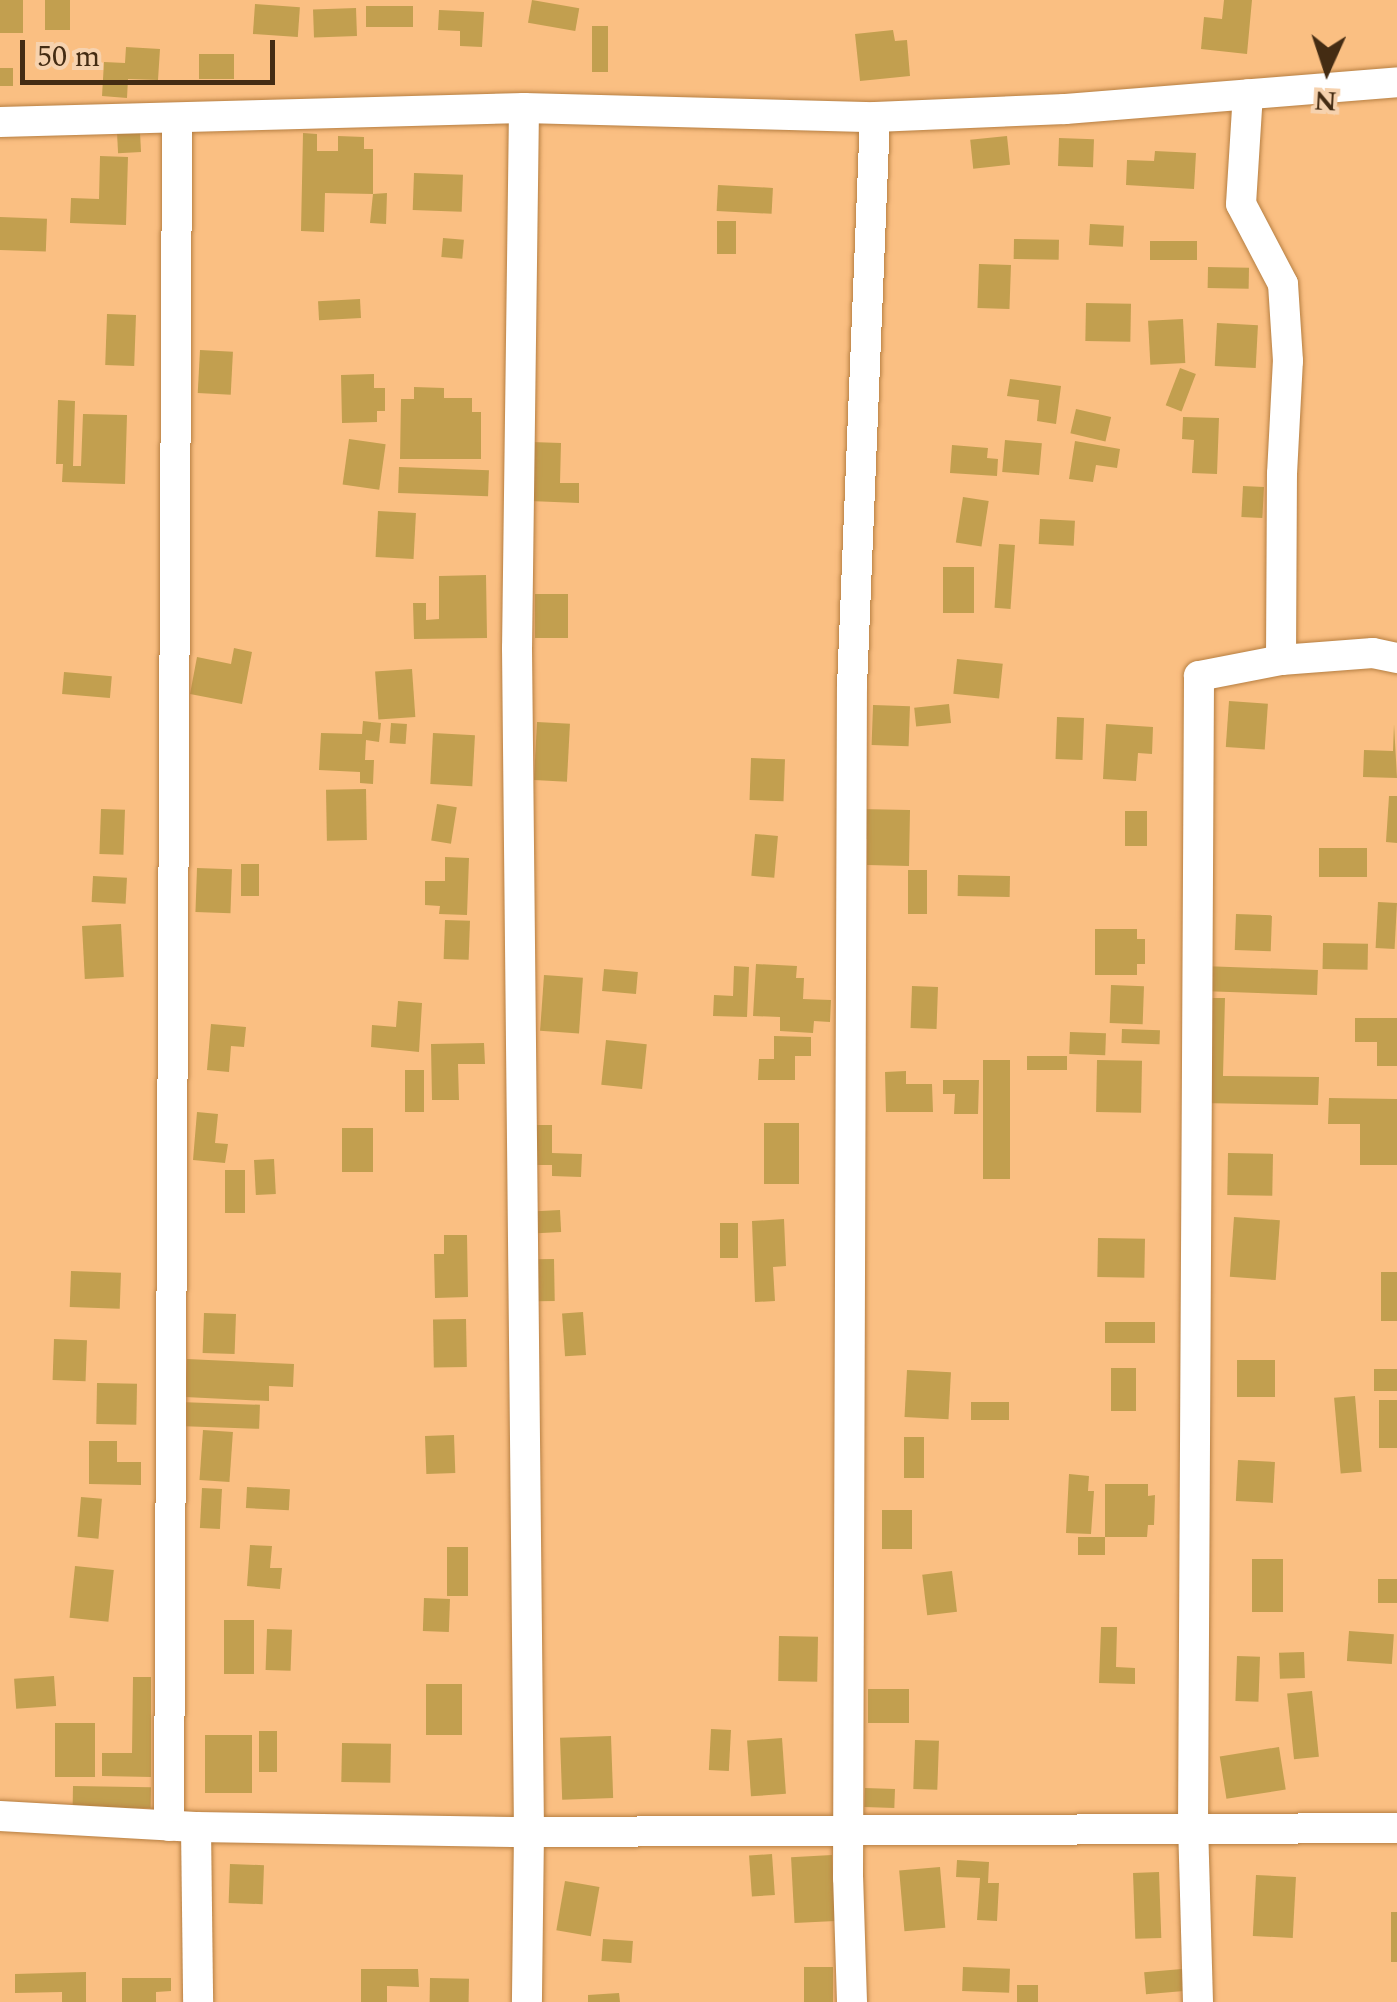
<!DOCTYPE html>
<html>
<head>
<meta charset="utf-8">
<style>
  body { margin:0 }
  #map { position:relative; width:1397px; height:2002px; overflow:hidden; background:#fabf82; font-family:Spectral,serif }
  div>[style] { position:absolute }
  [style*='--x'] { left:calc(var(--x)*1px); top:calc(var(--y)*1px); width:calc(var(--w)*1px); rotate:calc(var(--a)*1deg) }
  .building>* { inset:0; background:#c29f4f; transform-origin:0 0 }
  .roads { filter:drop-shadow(0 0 2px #b67f42) drop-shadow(0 0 2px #b67f42) }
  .minor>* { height:30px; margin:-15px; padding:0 15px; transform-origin:15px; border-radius:15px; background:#fff }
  span { translate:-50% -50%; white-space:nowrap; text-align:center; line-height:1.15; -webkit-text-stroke:10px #f6d2ae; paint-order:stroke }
  .north { position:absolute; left:1277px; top:20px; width:100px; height:100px; -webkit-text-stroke:8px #f6d2ae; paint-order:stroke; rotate:183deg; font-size:28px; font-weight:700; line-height:40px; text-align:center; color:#442c13 }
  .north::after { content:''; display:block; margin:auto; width:35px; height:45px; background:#442c13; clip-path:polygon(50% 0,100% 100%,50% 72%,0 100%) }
  .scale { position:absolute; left:20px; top:40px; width:255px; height:45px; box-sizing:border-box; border:5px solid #442c13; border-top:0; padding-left:12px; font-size:30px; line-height:35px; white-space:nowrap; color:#442c13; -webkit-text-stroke:8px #f6d2ae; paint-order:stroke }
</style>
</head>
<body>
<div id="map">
  <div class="building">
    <div style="left:0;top:0;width:23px;height:33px"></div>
    <div style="left:45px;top:0;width:25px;height:30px"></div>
    <div style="left:532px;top:0;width:48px;height:23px;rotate:10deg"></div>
    <div style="clip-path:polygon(1224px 0,1252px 0,1247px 54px,1201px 49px,1204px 17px,1222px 19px)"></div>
    <div style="left:255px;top:4px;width:45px;height:30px;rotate:4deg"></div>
    <div style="left:366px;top:6px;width:47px;height:21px"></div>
    <div style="left:356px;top:8px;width:28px;height:43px;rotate:88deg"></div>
    <div style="clip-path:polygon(439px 10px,484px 12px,482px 47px,460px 46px,460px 31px,438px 30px)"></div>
    <div style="left:592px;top:26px;width:16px;height:46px"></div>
    <div style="clip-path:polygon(893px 30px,895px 41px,907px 40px,910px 76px,860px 81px,855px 34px)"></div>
    <div style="clip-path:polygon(126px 47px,160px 49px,158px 80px,128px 79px,127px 98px,102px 96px,104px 62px,125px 63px)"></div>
    <div style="left:234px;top:54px;width:25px;height:35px;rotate:90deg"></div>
    <div style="left:0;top:68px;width:13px;height:18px"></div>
    <div style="left:140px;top:132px;width:20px;height:23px;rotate:87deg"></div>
    <div style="clip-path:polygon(303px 133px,317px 134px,317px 151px,338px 151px,338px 136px,364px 137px,364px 149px,373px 149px,373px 194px,325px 193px,324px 232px,301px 231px)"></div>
    <div style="left:1007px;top:136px;width:29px;height:37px;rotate:84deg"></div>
    <div style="left:1059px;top:138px;width:35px;height:28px;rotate:2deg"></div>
    <div style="clip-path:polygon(1155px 151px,1196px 153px,1194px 189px,1126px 185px,1127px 160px,1154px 161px)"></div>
    <div style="clip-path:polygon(100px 156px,128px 157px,126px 225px,70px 223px,71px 198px,99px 199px)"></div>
    <div style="left:414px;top:173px;width:49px;height:37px;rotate:2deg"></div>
    <div style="left:718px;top:185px;width:55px;height:26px;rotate:3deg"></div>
    <div style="clip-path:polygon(387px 193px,386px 224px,370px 223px,373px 194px)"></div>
    <div style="left:0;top:217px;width:47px;height:33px;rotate:2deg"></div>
    <div style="left:717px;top:221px;width:19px;height:33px"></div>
    <div style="left:1090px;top:224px;width:34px;height:21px;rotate:3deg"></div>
    <div style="left:443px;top:238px;width:21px;height:19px;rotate:5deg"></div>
    <div style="left:1014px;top:239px;width:45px;height:20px;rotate:1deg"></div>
    <div style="left:1197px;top:241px;width:19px;height:47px;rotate:90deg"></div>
    <div style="left:979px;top:264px;width:32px;height:44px;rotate:2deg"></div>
    <div style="left:1208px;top:267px;width:41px;height:21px;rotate:1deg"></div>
    <div style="left:360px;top:299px;width:19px;height:42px;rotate:87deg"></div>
    <div style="left:1086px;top:303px;width:45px;height:38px;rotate:1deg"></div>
    <div style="left:107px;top:314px;width:29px;height:51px;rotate:2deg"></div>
    <div style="left:1183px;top:319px;width:44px;height:35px;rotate:87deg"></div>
    <div style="left:1217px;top:323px;width:41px;height:43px;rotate:3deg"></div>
    <div style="left:200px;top:350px;width:33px;height:43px;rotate:3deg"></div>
    <div style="left:1180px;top:368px;width:17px;height:40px;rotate:21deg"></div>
    <div style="clip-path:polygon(374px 374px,374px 388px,385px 388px,385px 411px,377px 411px,377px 422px,342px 423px,341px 375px)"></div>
    <div style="clip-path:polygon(1010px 379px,1061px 386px,1056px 424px,1037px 421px,1039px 400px,1007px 396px)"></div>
    <div style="clip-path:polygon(414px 387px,444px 388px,444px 398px,472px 398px,472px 412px,481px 412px,481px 459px,400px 459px,401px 399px,414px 399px)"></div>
    <div style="clip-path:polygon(58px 400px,75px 401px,73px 466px,81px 466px,83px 414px,127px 415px,125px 484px,62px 482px,63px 464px,56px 464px)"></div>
    <div style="left:1076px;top:409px;width:36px;height:25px;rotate:13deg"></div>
    <div style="clip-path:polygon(1183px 417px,1219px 418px,1217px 474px,1192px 473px,1194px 440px,1182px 439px)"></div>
    <div style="left:349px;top:439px;width:37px;height:46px;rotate:8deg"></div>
    <div style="left:1005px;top:440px;width:37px;height:32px;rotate:5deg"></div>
    <div style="clip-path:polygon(1075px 441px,1120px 449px,1117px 468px,1096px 465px,1093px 482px,1069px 479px)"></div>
    <div style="clip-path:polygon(531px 442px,561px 443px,560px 483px,579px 483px,579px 503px,530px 501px)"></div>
    <div style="clip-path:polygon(952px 445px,988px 448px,987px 458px,998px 459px,997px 476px,950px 473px)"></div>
    <div style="left:399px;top:467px;width:90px;height:26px;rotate:2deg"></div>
    <div style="left:1243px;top:486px;width:21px;height:31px;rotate:3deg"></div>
    <div style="left:963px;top:497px;width:26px;height:46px;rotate:9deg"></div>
    <div style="left:378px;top:511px;width:38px;height:46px;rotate:3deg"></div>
    <div style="left:1040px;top:519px;width:35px;height:25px;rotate:3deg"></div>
    <div style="left:999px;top:544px;width:16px;height:64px;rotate:4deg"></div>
    <div style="left:943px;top:567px;width:31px;height:46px"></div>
    <div style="clip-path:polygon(486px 575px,487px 638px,414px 639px,413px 603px,426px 603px,426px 620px,439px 619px,439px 576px)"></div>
    <div style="left:535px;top:594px;width:33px;height:44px"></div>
    <div style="clip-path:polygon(234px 648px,252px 652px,242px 704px,190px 694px,197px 657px,231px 664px)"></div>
    <div style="left:957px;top:659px;width:46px;height:35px;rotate:6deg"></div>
    <div style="left:412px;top:669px;width:48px;height:37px;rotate:86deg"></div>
    <div style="left:64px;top:672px;width:48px;height:22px;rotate:5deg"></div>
    <div style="left:1229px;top:701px;width:39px;height:46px;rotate:4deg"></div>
    <div style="left:949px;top:704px;width:19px;height:35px;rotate:84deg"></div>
    <div style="left:873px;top:705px;width:37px;height:40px;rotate:2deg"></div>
    <div style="left:1057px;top:717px;width:27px;height:42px;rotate:2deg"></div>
    <div style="clip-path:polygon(363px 721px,381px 723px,379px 742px,366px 740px,365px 760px,374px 760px,373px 784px,360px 783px,360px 772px,319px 770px,321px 733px,362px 734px)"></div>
    <div style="left:537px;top:722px;width:33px;height:58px;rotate:3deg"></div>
    <div style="left:391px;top:723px;width:16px;height:20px;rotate:4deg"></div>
    <div style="clip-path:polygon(1106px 724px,1153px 727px,1152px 754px,1138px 753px,1136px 781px,1103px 779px)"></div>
    <div style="clip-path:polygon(1394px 724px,1397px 778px,1363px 777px,1364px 750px,1393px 751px)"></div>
    <div style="left:433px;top:733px;width:42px;height:51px;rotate:3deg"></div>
    <div style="left:751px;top:758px;width:34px;height:42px;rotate:2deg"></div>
    <div style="left:366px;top:789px;width:51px;height:40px;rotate:89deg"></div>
    <div style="clip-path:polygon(1389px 796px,1397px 796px,1397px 843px,1386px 842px)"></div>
    <div style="left:437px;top:804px;width:20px;height:37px;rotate:9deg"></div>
    <div style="left:101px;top:809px;width:24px;height:45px;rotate:2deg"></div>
    <div style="clip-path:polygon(859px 809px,910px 810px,909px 866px,867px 865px,867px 839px,858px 840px)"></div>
    <div style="left:1125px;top:811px;width:22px;height:35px"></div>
    <div style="left:755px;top:834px;width:23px;height:42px;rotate:5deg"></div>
    <div style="left:1319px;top:848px;width:48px;height:29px"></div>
    <div style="clip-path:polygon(445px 857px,469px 858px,467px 915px,439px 914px,440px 906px,425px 905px,425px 881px,445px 881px)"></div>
    <div style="left:241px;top:864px;width:18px;height:32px"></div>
    <div style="left:197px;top:868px;width:35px;height:44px;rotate:2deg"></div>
    <div style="left:908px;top:870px;width:19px;height:44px"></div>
    <div style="left:958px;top:875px;width:52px;height:21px;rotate:1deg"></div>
    <div style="left:93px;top:876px;width:34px;height:26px;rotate:3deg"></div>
    <div style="left:1378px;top:902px;width:19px;height:46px;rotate:3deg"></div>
    <div style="left:1236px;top:914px;width:36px;height:36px;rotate:2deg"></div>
    <div style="left:445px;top:920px;width:25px;height:39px;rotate:2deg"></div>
    <div style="left:121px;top:924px;width:53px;height:39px;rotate:87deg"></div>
    <div style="clip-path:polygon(1095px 929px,1137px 929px,1137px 939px,1145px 939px,1145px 964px,1137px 964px,1137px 975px,1095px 975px)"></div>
    <div style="left:1323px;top:943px;width:45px;height:26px;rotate:1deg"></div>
    <div style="clip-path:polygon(756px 964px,797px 966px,796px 978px,804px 978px,803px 999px,831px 1000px,830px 1022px,814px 1021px,813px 1033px,780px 1031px,780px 1017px,753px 1016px)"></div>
    <div style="clip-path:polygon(734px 966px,749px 967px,747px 1017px,713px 1016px,714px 995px,733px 996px)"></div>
    <div style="left:1202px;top:966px;width:116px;height:25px;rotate:2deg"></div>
    <div style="left:604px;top:969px;width:34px;height:22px;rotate:5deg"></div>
    <div style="left:544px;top:975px;width:39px;height:56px;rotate:4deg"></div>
    <div style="left:1111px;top:985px;width:33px;height:38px;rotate:2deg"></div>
    <div style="left:912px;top:986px;width:26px;height:42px;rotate:2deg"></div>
    <div style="clip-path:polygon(1201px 998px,1225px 998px,1223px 1076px,1319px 1077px,1318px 1105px,1200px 1103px)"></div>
    <div style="clip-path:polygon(398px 1001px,422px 1003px,419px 1052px,371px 1047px,372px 1025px,396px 1027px)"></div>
    <div style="clip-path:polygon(1355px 1018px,1397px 1018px,1397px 1066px,1377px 1066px,1377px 1042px,1355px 1042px)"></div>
    <div style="clip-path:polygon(211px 1024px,246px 1027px,244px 1047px,231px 1046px,229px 1072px,207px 1070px)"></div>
    <div style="left:1122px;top:1029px;width:38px;height:14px;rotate:2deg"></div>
    <div style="left:1070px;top:1032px;width:36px;height:22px;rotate:2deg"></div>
    <div style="clip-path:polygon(774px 1036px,811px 1037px,811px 1056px,795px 1056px,795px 1080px,758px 1080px,759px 1059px,774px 1059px)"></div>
    <div style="left:606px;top:1040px;width:41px;height:45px;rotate:6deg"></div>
    <div style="clip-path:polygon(484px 1043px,485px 1064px,458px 1064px,459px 1100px,432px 1100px,431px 1044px)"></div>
    <div style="left:1027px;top:1056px;width:40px;height:14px"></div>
    <div style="left:983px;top:1060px;width:27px;height:119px"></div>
    <div style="left:1097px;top:1060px;width:45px;height:52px;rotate:1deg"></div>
    <div style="left:405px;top:1070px;width:19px;height:42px"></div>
    <div style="clip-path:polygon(906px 1071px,906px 1084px,932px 1084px,933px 1112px,886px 1112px,885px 1072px)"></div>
    <div style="clip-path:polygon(943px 1080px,979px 1080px,978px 1114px,954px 1114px,955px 1094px,943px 1094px)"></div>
    <div style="clip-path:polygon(1329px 1098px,1397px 1099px,1397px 1165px,1360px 1165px,1360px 1124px,1328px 1124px)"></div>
    <div style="clip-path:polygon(197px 1112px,218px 1114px,215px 1143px,228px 1144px,225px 1163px,193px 1160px)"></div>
    <div style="left:799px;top:1123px;width:61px;height:35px;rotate:90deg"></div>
    <div style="clip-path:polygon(529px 1125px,552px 1125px,552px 1153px,582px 1154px,581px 1177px,552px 1176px,552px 1165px,528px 1165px)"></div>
    <div style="left:373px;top:1128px;width:44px;height:31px;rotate:90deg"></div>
    <div style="left:1228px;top:1153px;width:45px;height:42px;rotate:1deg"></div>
    <div style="left:274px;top:1159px;width:35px;height:20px;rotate:87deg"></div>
    <div style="left:225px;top:1170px;width:20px;height:43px"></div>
    <div style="left:560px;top:1210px;width:22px;height:29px;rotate:87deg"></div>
    <div style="left:1234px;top:1217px;width:46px;height:60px;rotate:4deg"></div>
    <div style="clip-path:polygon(784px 1219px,786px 1266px,773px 1267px,775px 1301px,755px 1302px,752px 1221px)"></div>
    <div style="left:720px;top:1223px;width:18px;height:35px"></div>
    <div style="clip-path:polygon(444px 1235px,467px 1235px,468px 1297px,435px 1298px,434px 1254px,444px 1254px)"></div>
    <div style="left:1098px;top:1238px;width:47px;height:39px;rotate:1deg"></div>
    <div style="left:554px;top:1259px;width:42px;height:19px;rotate:89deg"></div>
    <div style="left:71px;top:1271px;width:50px;height:36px;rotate:2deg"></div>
    <div style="left:1381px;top:1272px;width:16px;height:49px"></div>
    <div style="left:583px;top:1312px;width:43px;height:21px;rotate:86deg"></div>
    <div style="left:204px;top:1313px;width:32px;height:40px;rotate:2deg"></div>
    <div style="left:466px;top:1319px;width:48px;height:33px;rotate:89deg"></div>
    <div style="left:1105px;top:1322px;width:50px;height:21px"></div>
    <div style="left:54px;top:1339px;width:33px;height:41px;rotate:2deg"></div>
    <div style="clip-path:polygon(187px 1359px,294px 1364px,293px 1387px,269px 1386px,269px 1401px,185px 1397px)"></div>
    <div style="left:1237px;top:1360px;width:38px;height:37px"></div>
    <div style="left:1111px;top:1368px;width:25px;height:43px"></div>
    <div style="left:1397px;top:1369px;width:22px;height:23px;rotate:90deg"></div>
    <div style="left:907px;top:1370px;width:44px;height:47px;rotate:3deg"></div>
    <div style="left:97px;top:1383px;width:40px;height:41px;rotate:1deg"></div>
    <div style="left:1355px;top:1396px;width:76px;height:21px;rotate:85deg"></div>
    <div style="left:1379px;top:1400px;width:18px;height:48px"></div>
    <div style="left:179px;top:1402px;width:81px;height:24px;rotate:2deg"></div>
    <div style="left:1009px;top:1402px;width:18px;height:38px;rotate:90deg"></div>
    <div style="left:203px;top:1430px;width:30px;height:50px;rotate:4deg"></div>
    <div style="left:454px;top:1435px;width:38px;height:29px;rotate:88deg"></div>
    <div style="left:924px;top:1437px;width:41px;height:20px;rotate:90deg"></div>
    <div style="clip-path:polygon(89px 1441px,117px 1441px,117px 1462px,141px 1462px,141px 1485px,89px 1484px)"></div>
    <div style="left:1238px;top:1460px;width:37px;height:41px;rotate:3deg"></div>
    <div style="clip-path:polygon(1069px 1474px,1089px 1476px,1088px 1491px,1094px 1491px,1091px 1534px,1066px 1533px)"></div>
    <div style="clip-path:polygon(1105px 1484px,1148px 1484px,1148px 1496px,1155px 1495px,1154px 1525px,1148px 1525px,1147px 1537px,1105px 1537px,1105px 1555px,1078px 1555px,1078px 1537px,1105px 1537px)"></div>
    <div style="left:247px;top:1487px;width:43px;height:21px;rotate:3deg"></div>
    <div style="left:202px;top:1488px;width:20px;height:40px;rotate:3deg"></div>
    <div style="left:81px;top:1497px;width:21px;height:40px;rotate:5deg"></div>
    <div style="left:882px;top:1510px;width:30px;height:39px"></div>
    <div style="clip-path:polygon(250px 1545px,272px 1546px,270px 1568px,282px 1568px,280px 1589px,247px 1586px)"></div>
    <div style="left:468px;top:1547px;width:49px;height:21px;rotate:90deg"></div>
    <div style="left:1252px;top:1559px;width:31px;height:53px"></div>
    <div style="left:75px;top:1566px;width:39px;height:52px;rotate:6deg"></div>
    <div style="left:952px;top:1571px;width:41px;height:30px;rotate:83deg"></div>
    <div style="left:1378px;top:1579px;width:19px;height:24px"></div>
    <div style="left:424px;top:1598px;width:26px;height:33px;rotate:2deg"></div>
    <div style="left:224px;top:1620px;width:30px;height:54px"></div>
    <div style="clip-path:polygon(1101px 1627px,1117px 1627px,1116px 1667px,1135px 1668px,1135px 1684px,1099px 1683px)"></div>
    <div style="left:267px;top:1629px;width:25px;height:41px;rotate:2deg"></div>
    <div style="left:1349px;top:1631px;width:45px;height:30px;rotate:4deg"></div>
    <div style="left:779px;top:1636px;width:39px;height:45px;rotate:1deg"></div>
    <div style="left:1304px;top:1652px;width:26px;height:25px;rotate:88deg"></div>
    <div style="left:1237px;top:1656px;width:23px;height:45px;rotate:2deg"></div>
    <div style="left:54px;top:1676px;width:30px;height:40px;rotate:86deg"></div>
    <div style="clip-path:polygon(133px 1677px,151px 1677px,151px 1777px,102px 1776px,102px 1753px,132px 1753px)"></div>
    <div style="left:426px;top:1684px;width:36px;height:51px"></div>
    <div style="left:868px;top:1689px;width:41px;height:34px"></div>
    <div style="left:1312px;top:1691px;width:66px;height:25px;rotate:84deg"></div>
    <div style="left:55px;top:1723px;width:40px;height:54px"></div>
    <div style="left:711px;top:1729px;width:20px;height:41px;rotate:3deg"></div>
    <div style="left:259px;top:1731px;width:18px;height:41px"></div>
    <div style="left:205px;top:1735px;width:47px;height:58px"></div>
    <div style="left:611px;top:1736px;width:62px;height:51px;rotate:88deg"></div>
    <div style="left:782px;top:1738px;width:56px;height:35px;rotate:86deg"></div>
    <div style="left:915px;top:1740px;width:24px;height:49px;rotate:2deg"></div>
    <div style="left:342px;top:1743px;width:49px;height:39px;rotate:1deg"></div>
    <div style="left:1279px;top:1747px;width:43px;height:60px;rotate:81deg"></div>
    <div style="left:73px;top:1786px;width:78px;height:21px;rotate:1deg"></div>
    <div style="left:865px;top:1788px;width:30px;height:19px;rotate:2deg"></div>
    <div style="left:772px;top:1854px;width:41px;height:23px;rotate:86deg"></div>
    <div style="left:832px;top:1855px;width:66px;height:41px;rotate:87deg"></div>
    <div style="clip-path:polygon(957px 1860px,989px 1862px,988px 1883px,999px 1883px,997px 1921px,977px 1920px,980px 1878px,956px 1877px)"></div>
    <div style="left:230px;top:1864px;width:34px;height:39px;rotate:2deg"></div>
    <div style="left:940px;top:1867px;width:61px;height:41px;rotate:85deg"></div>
    <div style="left:1159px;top:1872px;width:66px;height:26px;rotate:88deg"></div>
    <div style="left:1256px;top:1875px;width:40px;height:61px;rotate:3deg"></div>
    <div style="left:565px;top:1881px;width:35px;height:50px;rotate:10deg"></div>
    <div style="left:1391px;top:1912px;width:6px;height:50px"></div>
    <div style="left:603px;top:1939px;width:30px;height:22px;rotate:4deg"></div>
    <div style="left:804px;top:1967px;width:29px;height:35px"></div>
    <div style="left:963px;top:1967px;width:47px;height:24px;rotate:2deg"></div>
    <div style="clip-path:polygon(361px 1969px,418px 1969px,419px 1987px,387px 1986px,387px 2002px,361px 2002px)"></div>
    <div style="left:1182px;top:1969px;width:22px;height:38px;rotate:85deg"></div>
    <div style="clip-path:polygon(86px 1972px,86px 2002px,62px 2002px,62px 1992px,15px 1993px,15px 1974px)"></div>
    <div style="clip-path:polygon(122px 1978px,171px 1978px,171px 1991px,156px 1992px,156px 2002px,122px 2002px)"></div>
    <div style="left:430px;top:1978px;width:39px;height:24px;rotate:1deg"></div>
    <div style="left:1017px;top:1985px;width:21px;height:17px"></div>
    <div style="clip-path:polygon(619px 1993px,620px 2002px,588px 2002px,588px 1995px)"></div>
  </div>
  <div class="roads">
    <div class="minor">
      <div style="--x:524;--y:108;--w:540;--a:90.74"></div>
      <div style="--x:517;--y:648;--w:1184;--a:89.42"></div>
      <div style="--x:529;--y:1832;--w:170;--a:90.7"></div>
      <div style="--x:0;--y:122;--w:524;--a:-1.53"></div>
      <div style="--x:524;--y:108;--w:351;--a:1.5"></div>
      <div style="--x:875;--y:117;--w:190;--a:-2.4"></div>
      <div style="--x:1065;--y:109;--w:333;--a:-4.6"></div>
      <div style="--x:1281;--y:660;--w:92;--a:-4.4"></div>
      <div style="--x:1373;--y:653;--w:25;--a:12"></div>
      <div style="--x:0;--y:1816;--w:196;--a:3.2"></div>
      <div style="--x:196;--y:1827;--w:333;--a:0.9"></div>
      <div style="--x:529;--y:1832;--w:868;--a:-0.26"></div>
      <div style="--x:169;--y:1826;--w:1708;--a:-89.73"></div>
      <div style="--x:196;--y:1827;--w:175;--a:89.3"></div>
      <div style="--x:852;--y:2002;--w:124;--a:-91.8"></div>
      <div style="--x:848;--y:1878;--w:1191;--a:-89.81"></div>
      <div style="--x:852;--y:687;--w:570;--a:-87.69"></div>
      <div style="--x:1198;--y:2002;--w:175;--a:-91.6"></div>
      <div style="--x:1193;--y:1827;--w:1151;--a:-89.7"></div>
      <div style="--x:1199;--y:676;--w:84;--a:-11"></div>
      <div style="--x:1281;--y:660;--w:186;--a:-89.7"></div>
      <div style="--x:1282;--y:474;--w:113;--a:-87"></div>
      <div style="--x:1288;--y:361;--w:77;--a:-93.7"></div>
      <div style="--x:1283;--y:284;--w:90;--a:-117.7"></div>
      <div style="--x:1241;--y:204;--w:110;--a:-86.4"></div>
    </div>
  </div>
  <div class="north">N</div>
  <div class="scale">50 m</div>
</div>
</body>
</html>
